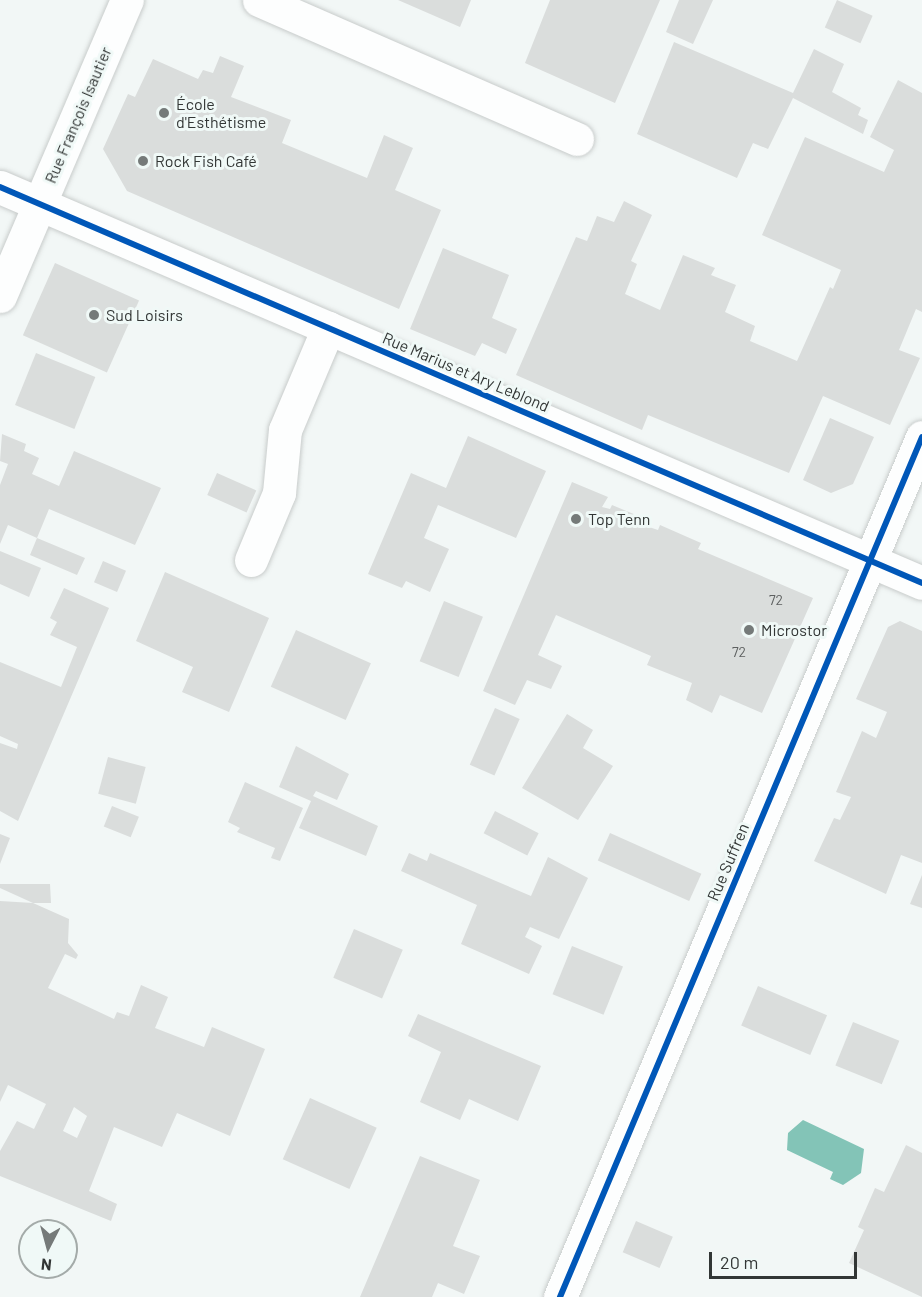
<!DOCTYPE html>
<html>
<head>
<meta charset="utf-8">
<style>
  body { margin:0 }
  #map { position:relative; width:922px; height:1297px; overflow:hidden; background:#f2f7f6; font-family:Barlow,sans-serif }
  div>[style] { position:absolute }
  [style*='--x'] { left:calc(var(--x)*1px); top:calc(var(--y)*1px); width:calc(var(--w)*1px); rotate:calc(var(--a)*1deg) }
  .water>* { inset:0; background:#83c4b7 }
  .building>* { inset:0; background:#dadddc; transform-origin:0 0 }
  .roads { filter:drop-shadow(0 0 2px #c8cccb) drop-shadow(0 0 2px #c8cccb) }
  .minor>* { height:33px; margin:-16.5px; padding:0 16.5px; transform-origin:16.5px; border-radius:16.5px; background:#fdfefe }
  .cycleway>* { height:6px; margin:-3px; padding:0 3px; transform-origin:3px; border-radius:3px; background:#0057b8 }
  .dots>* { width:16px; height:16px; translate:-50% -50%; box-sizing:border-box; border:3px solid #f0f9f7; border-radius:50% }
  span { translate:-50% -50%; white-space:nowrap; text-align:center; line-height:1.15; -webkit-text-stroke:6px #f0f9f7; paint-order:stroke }
  .number-label { font-size:14px; color:#5d6060 }
  .number-label span { -webkit-text-stroke-width:0 }
  .poi-label { font-size:16px; color:#323635 }
  .left { translate:0 -50%; text-align:left }
  .street-label { font-size:16px; color:#323635 }
  .north { position:absolute; left:18px; top:1219px; width:60px; height:60px; box-sizing:border-box; background:#f0f9f7; border:2px solid #a4aba9; border-radius:50%; rotate:186deg; font-size:16px; font-weight:700; line-height:24px; text-align:center; color:#323635 }
  .north::after { content:''; display:block; margin:auto; width:21px; height:27px; background:#757a79; clip-path:polygon(50% 0,100% 100%,50% 72%,0 100%) }
  .scale { position:absolute; left:709px; top:1252px; width:148px; height:27px; box-sizing:border-box; border:3px solid #323635; border-top:0; padding-left:8px; font-size:18px; line-height:21px; white-space:nowrap; color:#323635; -webkit-text-stroke:4px #f0f9f7; paint-order:stroke }
</style>
</head>
<body>
<div id="map">
  <div class="water">
    <div style="clip-path:polygon(803px 1120px,864px 1149px,861px 1173px,843px 1185px,830px 1179px,833px 1172px,787px 1150px,788px 1133px)"></div>
  </div>
  <div class="building">
    <div style="clip-path:polygon(398px 0,471px 0,460px 27px)"></div>
    <div style="clip-path:polygon(550px 0,660px 0,615px 103px,525px 63px)"></div>
    <div style="clip-path:polygon(679px 0,713px 0,693px 44px,666px 32px)"></div>
    <div style="left:837px;top:0;width:39px;height:30px;rotate:24deg"></div>
    <div style="clip-path:polygon(674px 42px,793px 93px,814px 49px,844px 64px,832px 92px,861px 108px,858px 115px,868px 120px,863px 134px,793px 98px,768px 149px,753px 143px,737px 178px,637px 134px)"></div>
    <div style="clip-path:polygon(220px 56px,244px 66px,231px 97px,291px 120px,282px 143px,367px 178px,384px 135px,413px 148px,395px 190px,441px 210px,399px 309px,127px 191px,103px 149px,128px 94px,135px 97px,153px 59px,198px 79px,203px 70px,213px 73px)"></div>
    <div style="clip-path:polygon(898px 80px,922px 93px,922px 312px,916px 309px,899px 350px,920px 358px,890px 425px,823px 396px,789px 473px,648px 415px,642px 430px,516px 375px,576px 237px,587px 241px,597px 216px,614px 222px,624px 201px,652px 215px,631px 261px,637px 264px,625px 294px,660px 310px,683px 255px,715px 268px,711px 275px,736px 285px,725px 312px,755px 326px,750px 341px,797px 361px,830px 287px,833px 289px,841px 270px,762px 235px,805px 137px,884px 172px,894px 150px,870px 137px)"></div>
    <div style="clip-path:polygon(443px 248px,509px 275px,492px 318px,517px 329px,506px 354px,482px 343px,475px 356px,410px 329px)"></div>
    <div style="left:55px;top:263px;width:92px;height:79px;rotate:24deg"></div>
    <div style="left:36px;top:353px;width:64px;height:56px;rotate:22deg"></div>
    <div style="clip-path:polygon(830px 418px,874px 437px,853px 484px,831px 493px,803px 480px)"></div>
    <div style="clip-path:polygon(2px 434px,26px 444px,24px 451px,39px 458px,32px 474px,59px 486px,74px 451px,161px 488px,135px 545px,49px 509px,37px 538px,85px 558px,77px 575px,30px 555px,37px 538px,8px 525px,0 544px,0 485px,8px 464px,0 461px)"></div>
    <div style="clip-path:polygon(468px 436px,546px 471px,516px 538px,438px 505px,424px 538px,449px 549px,430px 592px,406px 581px,402px 588px,368px 574px,411px 473px,446px 488px)"></div>
    <div style="left:217px;top:473px;width:43px;height:24px;rotate:24deg"></div>
    <div style="clip-path:polygon(572px 482px,608px 497px,602px 507px,610px 509px,612px 505px,648px 520px,646px 526px,658px 530px,660px 525px,701px 543px,698px 549px,813px 598px,762px 713px,720px 695px,712px 713px,686px 700px,692px 683px,647px 665px,651px 656px,556px 615px,538px 655px,562px 666px,551px 689px,527px 680px,515px 705px,483px 691px)"></div>
    <div style="clip-path:polygon(0 551px,41px 568px,29px 597px,0 584px)"></div>
    <div style="left:103px;top:561px;width:25px;height:23px;rotate:23deg"></div>
    <div style="clip-path:polygon(165px 572px,269px 618px,229px 712px,182px 692px,193px 667px,136px 641px)"></div>
    <div style="clip-path:polygon(64px 588px,109px 608px,18px 821px,0 811px,0 743px,17px 749px,18px 744px,0 736px,0 662px,61px 687px,77px 647px,50px 635px,57px 622px,50px 618px)"></div>
    <div style="left:444px;top:601px;width:42px;height:65px;rotate:22deg"></div>
    <div style="clip-path:polygon(900px 621px,922px 631px,922px 863px,901px 855px,886px 894px,814px 861px,834px 818px,840px 820px,851px 797px,836px 792px,862px 731px,876px 738px,887px 712px,856px 699px,888px 627px)"></div>
    <div style="left:296px;top:630px;width:82px;height:62px;rotate:24deg"></div>
    <div style="left:495px;top:708px;width:27px;height:62px;rotate:24deg"></div>
    <div style="clip-path:polygon(567px 714px,593px 730px,583px 748px,613px 766px,578px 820px,522px 788px)"></div>
    <div style="clip-path:polygon(296px 746px,349px 774px,337px 800px,316px 791px,313px 796px,378px 826px,366px 856px,299px 828px,311px 801px,279px 787px)"></div>
    <div style="left:108px;top:757px;width:39px;height:38px;rotate:15deg"></div>
    <div style="clip-path:polygon(245px 782px,303px 808px,280px 861px,271px 858px,275px 848px,237px 832px,240px 828px,228px 822px)"></div>
    <div style="left:112px;top:806px;width:29px;height:22px;rotate:22deg"></div>
    <div style="left:495px;top:811px;width:49px;height:25px;rotate:27deg"></div>
    <div style="left:610px;top:833px;width:100px;height:30px;rotate:24deg"></div>
    <div style="clip-path:polygon(0 834px,10px 838px,0 864px)"></div>
    <div style="clip-path:polygon(409px 853px,427px 861px,430px 853px,531px 896px,548px 857px,588px 878px,559px 939px,530px 927px,525px 937px,542px 946px,529px 974px,461px 944px,477px 905px,401px 871px)"></div>
    <div style="clip-path:polygon(922px 875px,922px 908px,910px 904px)"></div>
    <div style="clip-path:polygon(0 884px,50px 884px,51px 903px,33px 903px,0 888px)"></div>
    <div style="clip-path:polygon(evenodd,0 901px,33px 903px,69px 919px,68px 943px,78px 955px,76px 959px,65px 954px,48px 988px,114px 1019px,117px 1012px,129px 1016px,141px 985px,168px 997px,155px 1028px,204px 1047px,212px 1027px,265px 1049px,230px 1136px,177px 1113px,162px 1147px,114px 1127px,89px 1191px,117px 1204px,111px 1221px,0 1176px,0 1151px,17px 1121px,34px 1129px,46px 1104px,8px 1085px,0 1102px,0 901px,74px 1107px,87px 1116px,77px 1138px,63px 1131px,74px 1107px)"></div>
    <div style="left:354px;top:929px;width:53px;height:53px;rotate:23deg"></div>
    <div style="left:572px;top:946px;width:55px;height:52px;rotate:22deg"></div>
    <div style="left:758px;top:986px;width:75px;height:43px;rotate:23deg"></div>
    <div style="clip-path:polygon(418px 1014px,541px 1066px,518px 1121px,469px 1099px,460px 1120px,420px 1102px,441px 1052px,408px 1036px)"></div>
    <div style="left:853px;top:1022px;width:50px;height:47px;rotate:22deg"></div>
    <div style="left:310px;top:1098px;width:73px;height:67px;rotate:24deg"></div>
    <div style="clip-path:polygon(906px 1145px,922px 1153px,922px 1297px,849px 1263px,864px 1230px,858px 1227px,875px 1188px,884px 1192px)"></div>
    <div style="clip-path:polygon(420px 1156px,480px 1180px,453px 1246px,480px 1256px,464px 1294px,438px 1283px,432px 1297px,360px 1297px)"></div>
    <div style="left:636px;top:1221px;width:40px;height:34px;rotate:23deg"></div>
  </div>
  <div class="roads">
    <div class="minor">
      <div style="--x:259;--y:0;--w:347;--a:23.6"></div>
      <div style="--x:0;--y:187;--w:1003;--a:23.24"></div>
      <div style="--x:0;--y:296;--w:322;--a:-66.8"></div>
      <div style="--x:251;--y:560;--w:73;--a:-67.3"></div>
      <div style="--x:279;--y:493;--w:63;--a:-84.6"></div>
      <div style="--x:285;--y:430;--w:111;--a:-67.1"></div>
      <div style="--x:560;--y:1297;--w:933;--a:-67.17"></div>
    </div>
  </div>
  <div class="cycleway">
    <div style="--x:0;--y:187;--w:1003;--a:23.24"></div>
    <div style="--x:560;--y:1297;--w:933;--a:-67.17"></div>
  </div>
  <div class="dots">
    <div style="left:164px;top:113px;background:#757a79"></div>
    <div style="left:143px;top:161px;background:#757a79"></div>
    <div style="left:94px;top:315px;background:#757a79"></div>
    <div style="left:576px;top:519px;background:#757a79"></div>
    <div style="left:749px;top:630px;background:#757a79"></div>
  </div>
  <div class="number-label">
    <span style="left:776px;top:600px">72</span>
    <span style="left:739px;top:652px">72</span>
  </div>
  <div class="poi-label">
    <span class="left" style="left:176px;top:113px">École<br>d'Esthétisme</span>
    <span class="left" style="left:155px;top:161px">Rock Fish Café</span>
    <span class="left" style="left:106px;top:315px">Sud Loisirs</span>
    <span class="left" style="left:588px;top:519px">Top Tenn</span>
    <span class="left" style="left:761px;top:630px">Microstor</span>
  </div>
  <div class="street-label">
    <span style="left:78px;top:115px;rotate:-67deg">Rue François Isautier</span>
    <span style="left:466px;top:372px;rotate:23deg">Rue Marius et Ary Leblond</span>
    <span style="left:728px;top:862px;rotate:-67deg">Rue Suffren</span>
  </div>
  <div class="north">N</div>
  <div class="scale">20 m</div>
</div>
</body>
</html>
